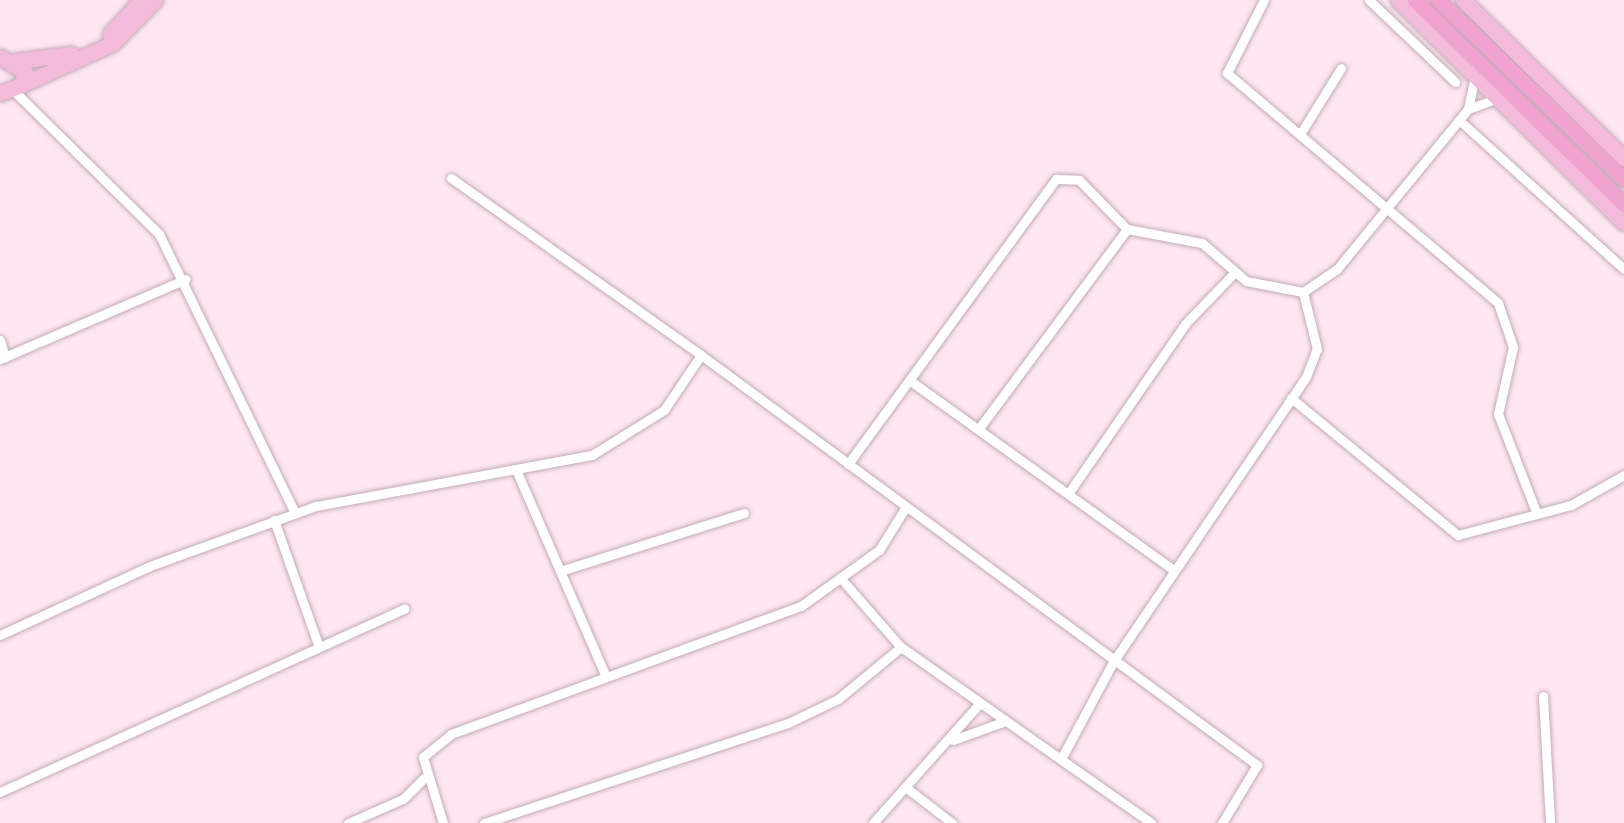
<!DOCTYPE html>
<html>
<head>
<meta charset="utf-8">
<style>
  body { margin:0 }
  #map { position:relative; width:1624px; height:823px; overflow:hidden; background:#fee7f2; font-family:Rubik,sans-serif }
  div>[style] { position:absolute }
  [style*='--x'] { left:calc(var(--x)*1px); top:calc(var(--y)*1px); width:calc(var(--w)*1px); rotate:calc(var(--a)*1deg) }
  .roads { filter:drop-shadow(0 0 2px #c2acb7) drop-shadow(0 0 2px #c2acb7) }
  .minor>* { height:9px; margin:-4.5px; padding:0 4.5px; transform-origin:4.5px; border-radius:4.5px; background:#fff }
  .primary>* { height:15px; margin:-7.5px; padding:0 7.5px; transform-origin:7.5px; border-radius:7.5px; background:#f4bada }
  .trunk>* { height:15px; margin:-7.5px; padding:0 7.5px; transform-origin:7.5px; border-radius:7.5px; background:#f0a3ce }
  span { translate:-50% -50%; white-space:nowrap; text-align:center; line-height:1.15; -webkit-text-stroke:8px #fee7f2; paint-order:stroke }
</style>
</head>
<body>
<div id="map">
  <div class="roads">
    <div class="minor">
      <div style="--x:1264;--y:0;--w:82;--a:116.9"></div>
      <div style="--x:1227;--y:73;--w:355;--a:40.3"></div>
      <div style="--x:1498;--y:303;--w:46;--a:71.2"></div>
      <div style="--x:1513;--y:347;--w:69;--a:102.6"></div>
      <div style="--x:1498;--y:414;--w:102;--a:68.7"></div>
      <div style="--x:1369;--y:0;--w:119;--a:43.6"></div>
      <div style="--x:13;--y:90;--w:205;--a:44.6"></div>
      <div style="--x:159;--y:234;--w:310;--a:64"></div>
      <div style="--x:1468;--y:109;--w:32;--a:-20"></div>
      <div style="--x:1459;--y:120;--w:222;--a:42.1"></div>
      <div style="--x:1302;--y:131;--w:74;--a:-58.2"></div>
      <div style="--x:451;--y:178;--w:306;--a:35.3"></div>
      <div style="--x:0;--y:340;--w:18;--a:74"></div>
      <div style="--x:0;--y:359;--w:202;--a:-23.3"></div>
      <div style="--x:912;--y:382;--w:322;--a:35.7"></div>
      <div style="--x:1291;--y:398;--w:216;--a:39.4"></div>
      <div style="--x:1458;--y:535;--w:117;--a:-14.9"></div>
      <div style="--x:1571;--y:505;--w:61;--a:-29.5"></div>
      <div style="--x:980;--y:427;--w:247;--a:-53.4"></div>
      <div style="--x:848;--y:464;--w:353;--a:-53.9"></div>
      <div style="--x:1056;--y:179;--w:23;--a:2"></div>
      <div style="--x:1079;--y:180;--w:69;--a:45.6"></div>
      <div style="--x:1127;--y:229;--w:76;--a:10.6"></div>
      <div style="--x:1202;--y:243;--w:58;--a:40.8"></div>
      <div style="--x:1246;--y:281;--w:58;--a:10.9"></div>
      <div style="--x:1303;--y:292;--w:41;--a:-34.1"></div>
      <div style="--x:1337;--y:269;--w:207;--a:-50.7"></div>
      <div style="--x:1468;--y:109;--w:33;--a:-78"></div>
      <div style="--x:517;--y:472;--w:223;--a:66.5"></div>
      <div style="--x:1070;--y:491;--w:203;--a:-55.4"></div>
      <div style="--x:1185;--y:324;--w:72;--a:-46.1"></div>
      <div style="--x:274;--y:520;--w:132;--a:70.5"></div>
      <div style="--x:560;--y:571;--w:193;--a:-17.5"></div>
      <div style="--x:844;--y:582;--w:86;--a:48.8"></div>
      <div style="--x:901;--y:647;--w:306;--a:35.1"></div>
      <div style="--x:0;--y:635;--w:165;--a:-24.7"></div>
      <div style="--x:150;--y:566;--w:177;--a:-19.9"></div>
      <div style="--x:316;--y:506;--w:281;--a:-10.5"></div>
      <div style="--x:592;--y:455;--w:85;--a:-32"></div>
      <div style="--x:664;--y:410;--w:66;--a:-56.1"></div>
      <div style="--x:701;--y:355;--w:691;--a:36.41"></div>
      <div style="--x:1257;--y:765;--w:68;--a:121.1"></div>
      <div style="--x:1543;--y:696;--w:127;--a:86.8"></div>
      <div style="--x:953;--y:740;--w:53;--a:-19.8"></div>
      <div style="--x:1061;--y:759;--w:110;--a:-61.8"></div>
      <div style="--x:1113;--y:662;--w:344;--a:-55.9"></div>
      <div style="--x:1306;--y:377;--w:30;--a:-69"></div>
      <div style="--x:1317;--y:349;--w:59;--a:-103.8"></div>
      <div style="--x:908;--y:789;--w:56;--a:37.7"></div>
      <div style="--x:0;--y:792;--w:444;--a:-24.4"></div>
      <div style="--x:348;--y:823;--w:60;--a:-23.6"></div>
      <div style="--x:403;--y:799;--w:30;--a:-45"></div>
      <div style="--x:443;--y:823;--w:69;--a:-106.9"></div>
      <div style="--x:423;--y:757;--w:36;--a:-39"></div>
      <div style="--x:451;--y:734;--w:373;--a:-20.1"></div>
      <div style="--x:801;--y:606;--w:96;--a:-35.7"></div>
      <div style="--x:879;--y:550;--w:47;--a:-58"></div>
      <div style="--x:484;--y:823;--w:320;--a:-18.2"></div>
      <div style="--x:788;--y:723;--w:55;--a:-25.6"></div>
      <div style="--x:838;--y:699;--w:82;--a:-39.5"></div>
      <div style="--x:873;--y:823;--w:159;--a:-48.3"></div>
    </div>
    <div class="primary">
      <div style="--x:1398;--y:0;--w:317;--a:44.6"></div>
      <div style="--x:1463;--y:0;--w:226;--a:44.5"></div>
      <div style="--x:110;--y:34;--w:46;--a:-47.6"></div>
      <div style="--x:0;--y:57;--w:29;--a:31"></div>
      <div style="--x:25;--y:72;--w:14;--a:107"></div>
      <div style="--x:21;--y:85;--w:22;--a:159"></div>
      <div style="--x:15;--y:61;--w:57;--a:-7"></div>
      <div style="--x:21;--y:85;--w:101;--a:-24.5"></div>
      <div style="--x:113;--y:43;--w:60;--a:-45.7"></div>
    </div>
    <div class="trunk">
      <div style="--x:1415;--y:0;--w:292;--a:44.3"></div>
      <div style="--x:1438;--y:0;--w:258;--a:43.9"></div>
    </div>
  </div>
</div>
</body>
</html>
